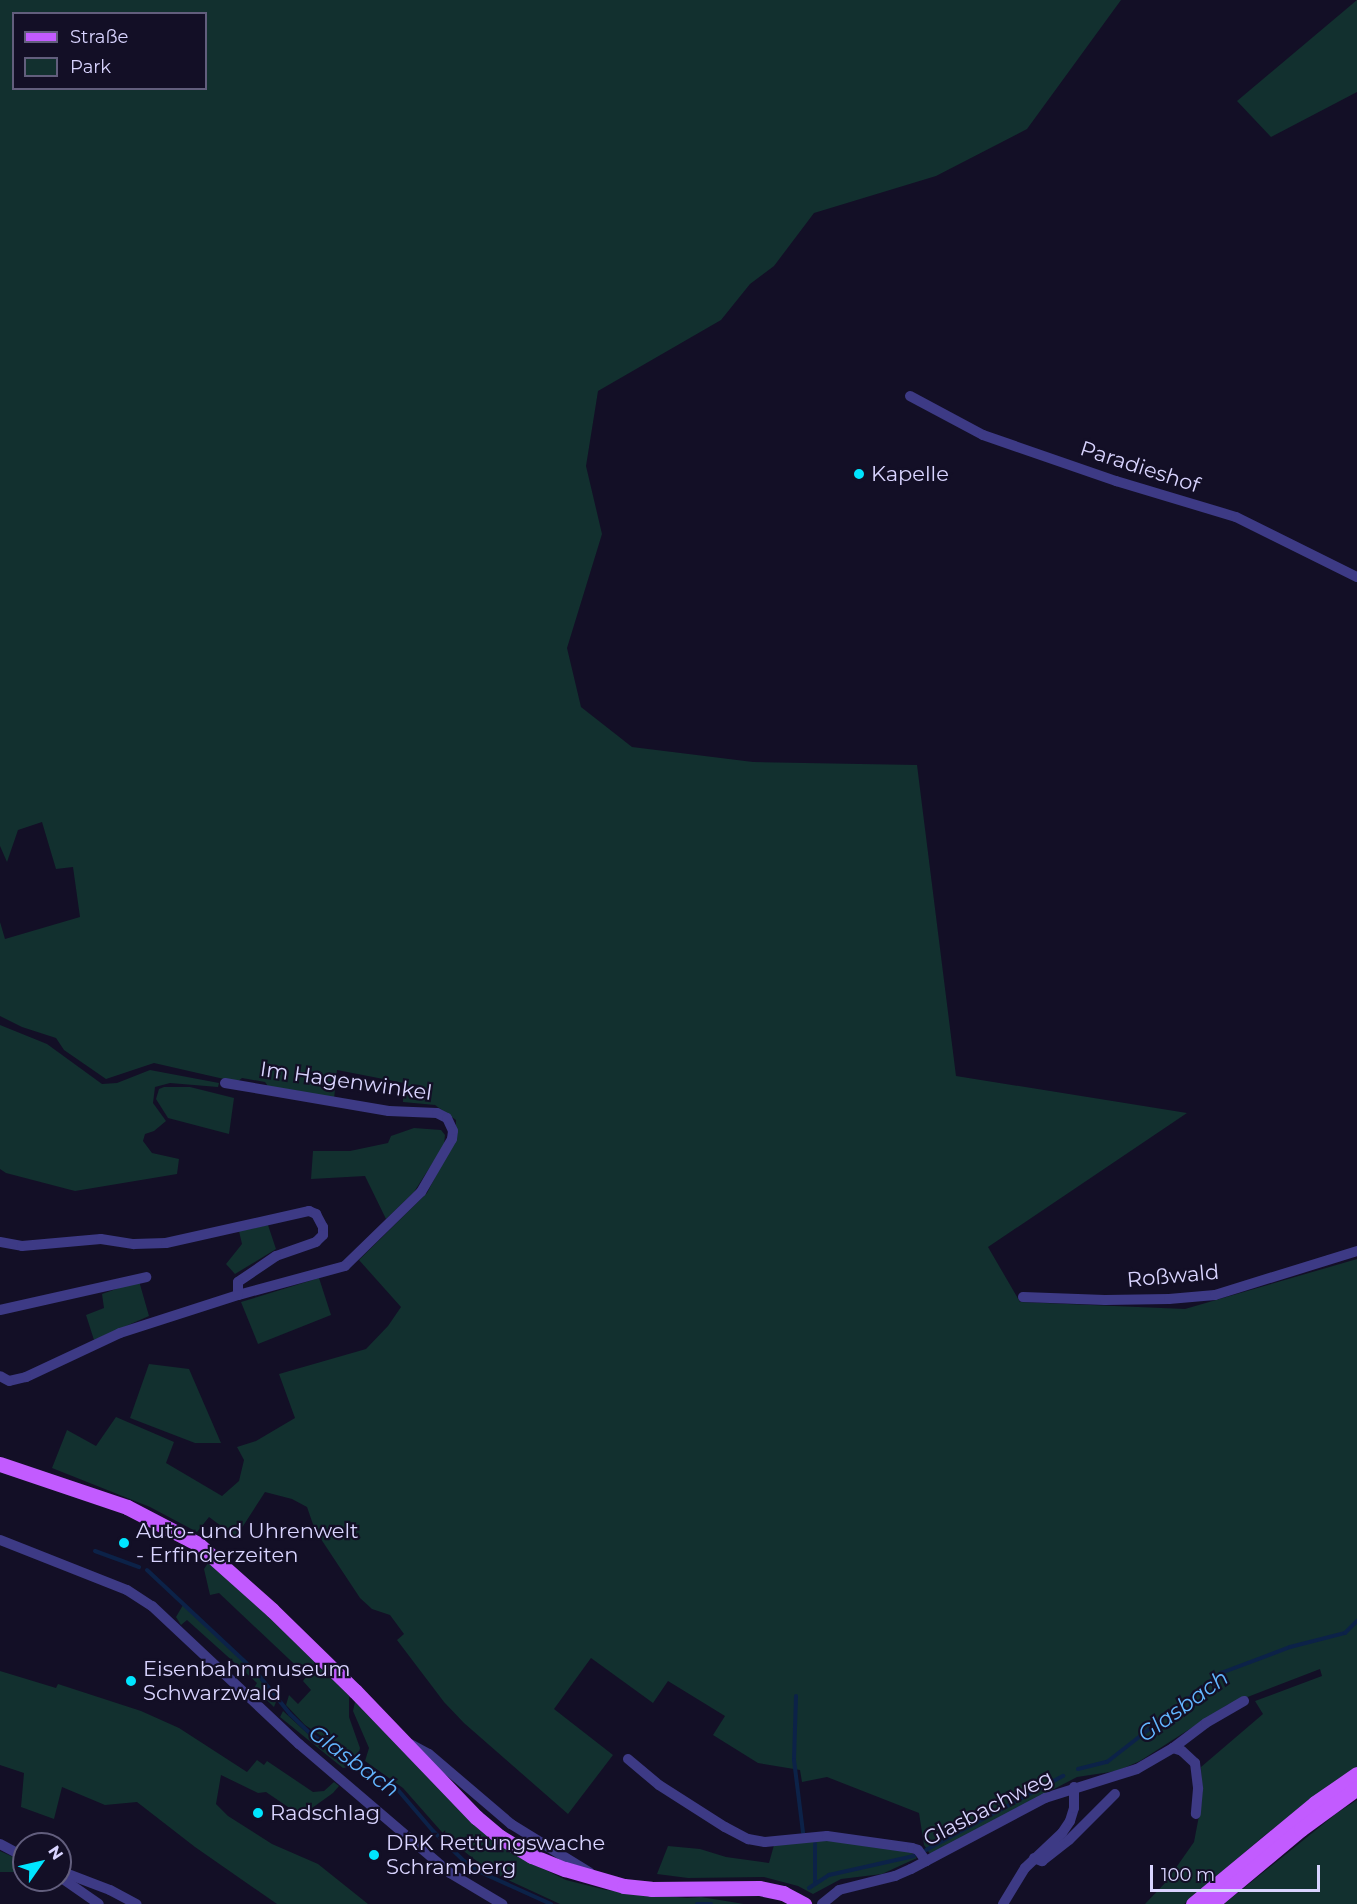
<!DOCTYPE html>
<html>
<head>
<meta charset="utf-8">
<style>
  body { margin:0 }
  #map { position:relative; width:1357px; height:1904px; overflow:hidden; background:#130f26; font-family:Montserrat,sans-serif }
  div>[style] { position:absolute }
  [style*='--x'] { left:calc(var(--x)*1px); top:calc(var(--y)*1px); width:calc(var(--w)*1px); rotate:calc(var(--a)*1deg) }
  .green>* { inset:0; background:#12302f }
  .stream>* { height:4px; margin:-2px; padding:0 2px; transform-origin:2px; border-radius:2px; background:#0c2248 }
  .minor>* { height:10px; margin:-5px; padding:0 5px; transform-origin:5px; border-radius:5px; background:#3d3a85 }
  .primary>* { height:15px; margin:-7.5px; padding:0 7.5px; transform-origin:7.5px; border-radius:7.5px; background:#c25bff }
  .dots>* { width:16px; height:16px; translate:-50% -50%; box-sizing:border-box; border:3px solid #130f26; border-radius:50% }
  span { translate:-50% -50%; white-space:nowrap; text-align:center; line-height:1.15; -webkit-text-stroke:4.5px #130f26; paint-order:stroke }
  .street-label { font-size:21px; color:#d9d4ff }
  .poi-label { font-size:21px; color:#d9d4ff }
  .left { translate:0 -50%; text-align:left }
  .water-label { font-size:22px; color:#62b6ff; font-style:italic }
  .legend { position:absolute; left:12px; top:12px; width:195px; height:78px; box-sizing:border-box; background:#130f26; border:2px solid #625e7d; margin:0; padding:8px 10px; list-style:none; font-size:18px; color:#d9d4ff }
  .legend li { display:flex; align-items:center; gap:12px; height:30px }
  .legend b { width:30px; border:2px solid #625e7d }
  .north { position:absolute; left:12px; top:1832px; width:60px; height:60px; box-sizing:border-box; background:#130f26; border:2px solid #625e7d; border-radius:50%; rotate:56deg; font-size:16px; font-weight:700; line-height:24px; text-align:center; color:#d9d4ff }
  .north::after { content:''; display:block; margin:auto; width:21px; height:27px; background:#00e5ff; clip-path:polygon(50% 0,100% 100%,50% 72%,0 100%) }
  .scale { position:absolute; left:1150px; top:1865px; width:170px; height:27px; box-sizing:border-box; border:3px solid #d9d4ff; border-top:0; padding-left:8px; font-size:18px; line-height:21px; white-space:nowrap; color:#d9d4ff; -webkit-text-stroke:4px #130f26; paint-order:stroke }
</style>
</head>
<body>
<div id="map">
  <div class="green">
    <div style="clip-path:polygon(evenodd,0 0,1121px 0,1027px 129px,936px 176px,814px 213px,774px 266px,750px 284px,721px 320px,598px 391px,586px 466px,602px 534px,567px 648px,581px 707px,632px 747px,753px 762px,917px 765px,956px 1076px,1187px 1113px,988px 1247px,1020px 1302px,1185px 1309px,1357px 1259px,1357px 1767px,1265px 1835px,1184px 1904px,1145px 1904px,1166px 1882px,1194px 1842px,1202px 1800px,1201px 1767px,1263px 1714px,1255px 1701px,1322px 1676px,1320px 1669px,1227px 1705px,1140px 1761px,1117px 1771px,1077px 1777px,930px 1854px,924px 1845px,919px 1813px,827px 1777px,802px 1782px,800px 1770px,758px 1763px,713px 1735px,725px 1716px,668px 1681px,653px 1703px,591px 1658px,554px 1709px,613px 1755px,568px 1814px,464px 1723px,444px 1702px,397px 1640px,404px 1634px,390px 1615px,372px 1609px,360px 1598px,315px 1530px,307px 1507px,292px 1499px,265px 1492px,236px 1537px,209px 1517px,197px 1532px,150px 1507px,52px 1468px,67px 1430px,96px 1446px,116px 1417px,174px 1442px,166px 1463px,222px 1496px,239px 1481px,244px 1460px,237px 1447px,256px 1441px,295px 1418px,279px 1374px,366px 1349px,388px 1326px,401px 1307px,359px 1260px,427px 1193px,456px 1137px,456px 1120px,435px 1105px,403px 1102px,404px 1083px,337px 1070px,334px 1099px,270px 1089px,265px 1082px,242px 1078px,237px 1082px,154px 1063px,106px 1079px,64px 1050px,56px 1038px,22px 1027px,0 1016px,0 922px,5px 939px,80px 917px,73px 867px,56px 869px,42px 822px,18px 830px,7px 862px,0 846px,0 0,14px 14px,206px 14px,206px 88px,14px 88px,14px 14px)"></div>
    <div style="clip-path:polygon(1357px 0,1357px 92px,1271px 137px,1237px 101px)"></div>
    <div style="clip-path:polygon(0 1025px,47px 1044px,102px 1084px,117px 1083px,150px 1070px,219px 1083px,218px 1087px,170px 1083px,155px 1087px,153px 1103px,166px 1121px,154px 1131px,145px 1134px,143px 1141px,152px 1153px,179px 1159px,177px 1174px,75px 1191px,6px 1173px,0 1169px)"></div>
    <div style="clip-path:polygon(164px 1087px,190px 1087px,234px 1098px,229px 1134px,168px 1118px,156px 1099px,159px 1089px)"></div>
    <div style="clip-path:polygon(414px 1128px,441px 1130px,445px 1135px,444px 1145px,414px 1192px,386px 1219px,365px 1176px,311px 1179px,313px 1151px,350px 1151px,388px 1143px,391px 1136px)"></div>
    <div style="clip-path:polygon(268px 1225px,276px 1249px,235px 1274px,226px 1264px,242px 1244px,239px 1231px)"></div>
    <div style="clip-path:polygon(319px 1278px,331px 1315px,258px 1344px,241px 1302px)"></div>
    <div style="clip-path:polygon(139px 1281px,149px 1316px,94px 1340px,86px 1315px,104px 1308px,102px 1294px)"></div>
    <div style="clip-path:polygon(149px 1364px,189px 1369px,221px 1443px,195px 1443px,130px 1418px)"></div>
    <div style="clip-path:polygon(208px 1563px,240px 1589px,349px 1696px,349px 1717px,360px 1748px,357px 1760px,305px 1725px,286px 1705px,289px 1695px,298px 1704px,311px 1690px,303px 1681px,307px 1676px,219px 1593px,210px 1595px,204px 1569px)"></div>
    <div style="clip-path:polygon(183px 1605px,256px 1674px,276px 1702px,274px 1707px,254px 1688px,257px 1683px,187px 1620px,181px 1625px,176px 1617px)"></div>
    <div style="clip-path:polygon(0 1671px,56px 1688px,58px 1684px,141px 1711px,179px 1728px,247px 1772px,257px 1760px,264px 1765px,267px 1761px,313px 1792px,324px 1791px,334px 1782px,339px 1786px,333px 1793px,312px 1808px,302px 1811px,294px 1811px,266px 1792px,258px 1793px,221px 1775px,216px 1804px,228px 1816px,272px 1844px,318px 1864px,368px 1904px,277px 1904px,195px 1847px,137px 1802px,105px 1805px,62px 1787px,54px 1819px,21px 1807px,24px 1773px,0 1765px)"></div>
    <div style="clip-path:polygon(355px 1702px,464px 1815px,513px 1854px,566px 1880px,606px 1890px,687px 1898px,701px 1897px,744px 1904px,560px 1904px,491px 1872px,448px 1839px,403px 1788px,365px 1761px,369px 1748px,353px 1711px)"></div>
    <div style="clip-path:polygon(283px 1711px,308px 1734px,354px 1766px,343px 1768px,333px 1760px,280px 1717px)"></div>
    <div style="clip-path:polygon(1357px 1800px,1357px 1904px,1224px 1904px,1337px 1813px)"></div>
    <div style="clip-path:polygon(826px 1840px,910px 1851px,917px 1858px,882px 1874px,841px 1879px,813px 1894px,798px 1886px,764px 1877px,688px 1878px,657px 1874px,668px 1846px,700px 1849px,726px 1857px,769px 1863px,774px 1845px)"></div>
    <div style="clip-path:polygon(0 1851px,24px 1862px,24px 1872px,0 1872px)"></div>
  </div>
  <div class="stream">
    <div style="--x:95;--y:1551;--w:47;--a:20"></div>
    <div style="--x:147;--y:1570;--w:151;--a:43.1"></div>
    <div style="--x:257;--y:1673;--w:53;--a:51.2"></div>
    <div style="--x:290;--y:1714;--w:30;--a:44"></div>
    <div style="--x:312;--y:1735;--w:102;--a:32.6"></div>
    <div style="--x:398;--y:1790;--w:54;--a:49.5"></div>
    <div style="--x:433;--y:1831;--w:43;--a:44.1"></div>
    <div style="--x:464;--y:1861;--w:19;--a:35"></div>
    <div style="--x:480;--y:1872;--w:78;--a:24.3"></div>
    <div style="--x:796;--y:1696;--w:64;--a:91.8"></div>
    <div style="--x:794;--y:1760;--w:73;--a:82.9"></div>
    <div style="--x:1078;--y:1769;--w:30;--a:-14"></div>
    <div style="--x:1107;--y:1762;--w:145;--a:-38"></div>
    <div style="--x:1221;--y:1673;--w:74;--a:-20.6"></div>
    <div style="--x:1290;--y:1647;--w:57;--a:-14.3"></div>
    <div style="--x:1345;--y:1633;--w:17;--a:-45"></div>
    <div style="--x:815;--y:1844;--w:40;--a:90"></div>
    <div style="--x:926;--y:1850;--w:156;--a:-28.4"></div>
    <div style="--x:809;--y:1888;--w:24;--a:-33"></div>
    <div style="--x:829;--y:1875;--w:87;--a:-12.6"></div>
    <div style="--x:697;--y:1904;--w:14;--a:0"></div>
  </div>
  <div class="minor">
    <div style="--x:910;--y:396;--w:83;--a:28.1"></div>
    <div style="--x:983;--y:435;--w:141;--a:19.1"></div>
    <div style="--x:1116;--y:481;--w:125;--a:16.7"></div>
    <div style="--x:1236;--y:517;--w:135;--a:26.4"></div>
    <div style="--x:225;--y:1083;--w:166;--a:9.7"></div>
    <div style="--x:389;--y:1111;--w:48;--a:2.4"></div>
    <div style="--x:437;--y:1113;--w:11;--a:27"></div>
    <div style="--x:447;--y:1118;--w:14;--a:65"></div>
    <div style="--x:453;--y:1131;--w:8;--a:97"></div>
    <div style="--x:452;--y:1139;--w:61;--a:120.3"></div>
    <div style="--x:421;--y:1192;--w:106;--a:135.8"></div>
    <div style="--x:345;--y:1266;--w:111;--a:164.8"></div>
    <div style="--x:0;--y:1242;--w:22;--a:10"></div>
    <div style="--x:22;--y:1246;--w:79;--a:-5.1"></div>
    <div style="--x:101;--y:1239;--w:33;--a:9"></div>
    <div style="--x:134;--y:1244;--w:32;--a:-2"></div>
    <div style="--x:166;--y:1243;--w:147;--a:-12.6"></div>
    <div style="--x:309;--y:1211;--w:8;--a:23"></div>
    <div style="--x:316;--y:1214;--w:15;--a:62"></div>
    <div style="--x:323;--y:1227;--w:8;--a:90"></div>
    <div style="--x:323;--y:1235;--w:10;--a:135"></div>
    <div style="--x:316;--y:1242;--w:42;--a:160.7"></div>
    <div style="--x:276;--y:1256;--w:46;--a:145.6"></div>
    <div style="--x:238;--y:1282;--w:13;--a:90"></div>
    <div style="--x:238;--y:1295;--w:124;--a:162.1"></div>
    <div style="--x:120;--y:1333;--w:104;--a:154.9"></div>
    <div style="--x:26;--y:1377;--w:17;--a:167"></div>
    <div style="--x:9;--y:1381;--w:10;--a:-151"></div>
    <div style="--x:1023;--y:1297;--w:82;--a:2.1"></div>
    <div style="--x:1105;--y:1300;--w:64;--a:-0.9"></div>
    <div style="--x:1169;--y:1299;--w:46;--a:-5"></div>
    <div style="--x:1215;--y:1295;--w:149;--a:-17.2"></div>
    <div style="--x:0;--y:1310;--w:150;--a:-12.7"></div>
    <div style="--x:0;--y:1540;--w:136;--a:21.5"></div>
    <div style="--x:127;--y:1590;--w:30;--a:33"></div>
    <div style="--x:152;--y:1606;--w:202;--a:43.2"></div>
    <div style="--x:299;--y:1744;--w:199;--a:40.5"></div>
    <div style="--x:450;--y:1873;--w:61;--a:30.8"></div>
    <div style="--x:410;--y:1744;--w:21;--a:28"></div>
    <div style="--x:429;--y:1754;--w:108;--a:40.5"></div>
    <div style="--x:511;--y:1824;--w:92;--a:31.6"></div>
    <div style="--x:1173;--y:1748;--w:9;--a:18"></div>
    <div style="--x:1182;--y:1751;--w:18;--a:43"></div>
    <div style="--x:1195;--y:1763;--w:26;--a:83"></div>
    <div style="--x:1198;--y:1789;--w:25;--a:95"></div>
    <div style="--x:628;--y:1759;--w:40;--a:40"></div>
    <div style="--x:659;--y:1785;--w:78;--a:32.5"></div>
    <div style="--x:725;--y:1827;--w:26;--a:28"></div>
    <div style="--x:748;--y:1839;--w:17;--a:10"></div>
    <div style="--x:765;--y:1842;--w:62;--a:-5.5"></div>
    <div style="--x:827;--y:1836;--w:86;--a:8"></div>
    <div style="--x:912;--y:1848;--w:6;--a:18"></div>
    <div style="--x:918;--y:1850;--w:14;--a:54"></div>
    <div style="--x:0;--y:1844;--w:27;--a:28"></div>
    <div style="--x:1034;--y:1858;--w:9;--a:21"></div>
    <div style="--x:1042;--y:1861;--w:34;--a:-38"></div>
    <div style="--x:1069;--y:1840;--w:65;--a:-45"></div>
    <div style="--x:60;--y:1871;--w:53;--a:20.8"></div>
    <div style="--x:110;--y:1890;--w:30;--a:28"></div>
    <div style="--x:60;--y:1877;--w:47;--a:34.7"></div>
    <div style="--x:822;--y:1904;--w:22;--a:-39"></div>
    <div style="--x:839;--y:1890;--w:58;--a:-14"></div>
    <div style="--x:895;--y:1876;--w:17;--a:-24"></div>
    <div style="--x:911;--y:1869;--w:152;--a:-27.9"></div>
    <div style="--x:1045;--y:1798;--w:96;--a:-17.5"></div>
    <div style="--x:1137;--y:1769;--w:42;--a:-30.3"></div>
    <div style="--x:1173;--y:1748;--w:41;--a:-37.1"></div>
    <div style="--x:1206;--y:1723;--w:44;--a:-30.1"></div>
    <div style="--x:1003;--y:1904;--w:42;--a:-58.6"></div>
    <div style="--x:1025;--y:1868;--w:51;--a:-43.4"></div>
    <div style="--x:1062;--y:1833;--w:14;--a:-56"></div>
    <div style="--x:1070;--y:1821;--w:14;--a:-73"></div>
    <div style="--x:1074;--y:1808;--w:21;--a:-90"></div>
  </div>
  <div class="primary">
    <div style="--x:0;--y:1464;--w:134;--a:18.7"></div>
    <div style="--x:127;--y:1507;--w:80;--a:27.5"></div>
    <div style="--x:198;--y:1544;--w:99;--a:41.7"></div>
    <div style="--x:272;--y:1610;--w:116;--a:44.3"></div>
    <div style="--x:355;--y:1691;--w:175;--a:46.2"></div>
    <div style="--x:476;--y:1817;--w:31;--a:40"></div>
    <div style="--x:500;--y:1837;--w:37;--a:31"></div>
    <div style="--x:532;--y:1856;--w:35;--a:22"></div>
    <div style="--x:565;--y:1869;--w:61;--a:16.1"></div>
    <div style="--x:624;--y:1886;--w:27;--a:6"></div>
    <div style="--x:651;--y:1889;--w:108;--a:-0.5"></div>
    <div style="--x:759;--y:1888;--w:25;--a:12"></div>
    <div style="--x:783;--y:1893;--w:24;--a:28"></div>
    <div style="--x:1193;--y:1904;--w:158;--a:-39.6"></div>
    <div style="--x:1315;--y:1803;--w:51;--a:-34.6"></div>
    <div style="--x:1211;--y:1904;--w:117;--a:-39.8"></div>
    <div style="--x:1301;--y:1829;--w:69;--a:-36.2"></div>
  </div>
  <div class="dots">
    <div style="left:859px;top:474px;background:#00e5ff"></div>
    <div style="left:124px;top:1543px;background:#00e5ff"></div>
    <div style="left:131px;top:1681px;background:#00e5ff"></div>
    <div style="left:258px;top:1813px;background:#00e5ff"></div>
    <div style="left:374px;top:1855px;background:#00e5ff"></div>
  </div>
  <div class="street-label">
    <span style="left:1140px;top:467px;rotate:18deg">Paradieshof</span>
    <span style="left:346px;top:1081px;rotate:8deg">Im Hagenwinkel</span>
    <span style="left:1173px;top:1276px;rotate:-5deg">Roßwald</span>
    <span style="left:988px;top:1808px;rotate:-27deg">Glasbachweg</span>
  </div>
  <div class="poi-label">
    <span class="left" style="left:871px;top:474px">Kapelle</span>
    <span class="left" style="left:136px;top:1543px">Auto- und Uhrenwelt<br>- Erfinderzeiten</span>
    <span class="left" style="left:143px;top:1681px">Eisenbahnmuseum<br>Schwarzwald</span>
    <span class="left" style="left:270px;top:1813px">Radschlag</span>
    <span class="left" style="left:386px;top:1855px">DRK Rettungswache<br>Schramberg</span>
  </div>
  <div class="water-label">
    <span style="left:1183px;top:1706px;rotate:-36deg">Glasbach</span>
    <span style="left:354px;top:1761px;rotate:36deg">Glasbach</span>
  </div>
  <ul class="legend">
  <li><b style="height:8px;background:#c25bff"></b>Straße</li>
  <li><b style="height:16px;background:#12302f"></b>Park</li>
  </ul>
  <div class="north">N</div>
  <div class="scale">100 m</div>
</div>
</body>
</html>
